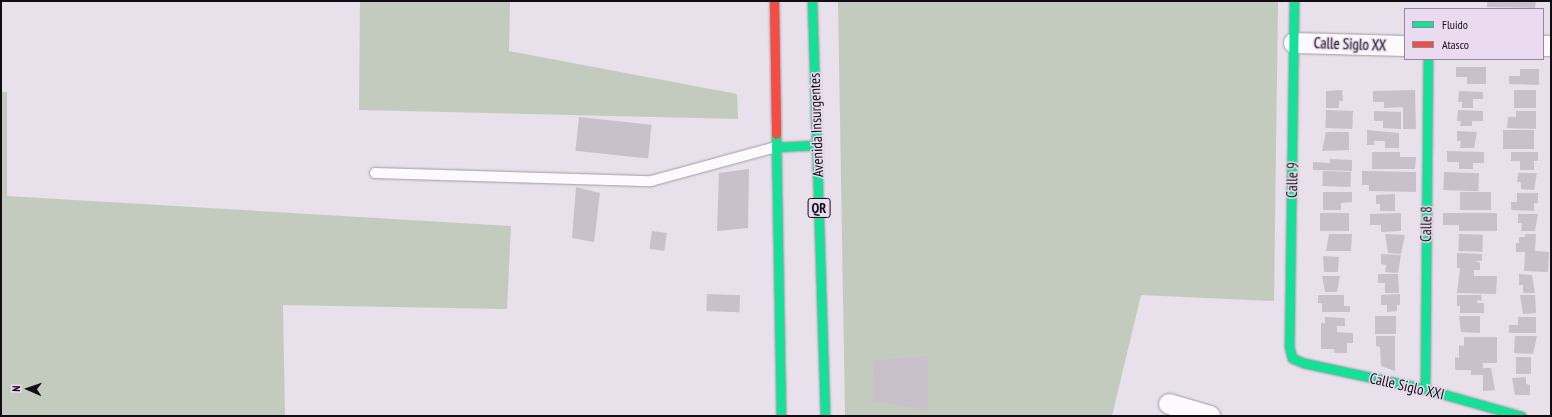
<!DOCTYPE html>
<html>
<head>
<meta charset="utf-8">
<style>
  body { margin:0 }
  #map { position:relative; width:1552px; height:417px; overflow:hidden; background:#e8e0eb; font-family:"PT Sans Narrow",sans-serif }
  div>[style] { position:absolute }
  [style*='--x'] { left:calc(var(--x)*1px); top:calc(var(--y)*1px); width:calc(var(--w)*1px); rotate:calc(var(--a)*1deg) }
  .green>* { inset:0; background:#c3cbbf }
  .building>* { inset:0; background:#c8c0cb; transform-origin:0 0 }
  .roads { filter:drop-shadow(0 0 1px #a09ba3) drop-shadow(0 0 1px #a09ba3) }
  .lane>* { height:10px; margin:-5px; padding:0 5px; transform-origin:5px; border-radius:5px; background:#fcfafc }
  .street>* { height:20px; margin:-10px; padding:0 10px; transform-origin:10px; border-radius:10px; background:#fcfafc }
  .fast>* { height:9px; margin:-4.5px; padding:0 4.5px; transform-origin:4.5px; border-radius:4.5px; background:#16e098 }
  .jam>* { height:9px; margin:-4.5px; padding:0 4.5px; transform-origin:4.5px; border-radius:4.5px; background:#f24e42 }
  span { translate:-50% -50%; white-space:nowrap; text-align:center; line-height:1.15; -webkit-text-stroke:3px #eadbf0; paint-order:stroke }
  .shield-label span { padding:1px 3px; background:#eadbf0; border:1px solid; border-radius:3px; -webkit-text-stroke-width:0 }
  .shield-label { font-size:14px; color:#120d14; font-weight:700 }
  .street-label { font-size:15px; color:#120d14 }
  .frame { position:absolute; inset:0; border:2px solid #120d14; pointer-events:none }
  .legend { position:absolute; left:1404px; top:8px; width:140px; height:52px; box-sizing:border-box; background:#eadbf0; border:1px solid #948998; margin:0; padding:5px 7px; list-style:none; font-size:12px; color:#120d14 }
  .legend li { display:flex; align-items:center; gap:8px; height:20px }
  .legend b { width:20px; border:1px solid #948998 }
  .north { position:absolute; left:8px; top:369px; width:40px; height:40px; -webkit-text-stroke:3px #eadbf0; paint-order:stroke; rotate:272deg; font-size:11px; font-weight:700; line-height:16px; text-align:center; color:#120d14 }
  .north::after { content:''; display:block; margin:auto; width:14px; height:18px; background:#120d14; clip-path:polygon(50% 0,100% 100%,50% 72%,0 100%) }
</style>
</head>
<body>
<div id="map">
  <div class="green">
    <div style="clip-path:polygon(360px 1px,510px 1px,509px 51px,737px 94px,738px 119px,359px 110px)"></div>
    <div style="clip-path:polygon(838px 1px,1278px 1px,1274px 301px,1141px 295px,1112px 416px,845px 416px)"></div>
    <div style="clip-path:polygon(1px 92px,7px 92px,7px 196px,511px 226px,507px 309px,283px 305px,285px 416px,1px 416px)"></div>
  </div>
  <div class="building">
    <div style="clip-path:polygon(1487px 1px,1536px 1px,1535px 8px,1487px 7px)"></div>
    <div style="clip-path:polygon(1456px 67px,1486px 67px,1486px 84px,1467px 84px,1467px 77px,1456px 77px)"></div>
    <div style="clip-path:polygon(1520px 69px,1539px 69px,1539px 85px,1509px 84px,1509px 76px,1520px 76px)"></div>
    <div style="clip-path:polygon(1342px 90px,1343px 101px,1339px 101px,1339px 108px,1326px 108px,1326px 91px)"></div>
    <div style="clip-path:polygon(1415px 90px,1416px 129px,1403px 129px,1403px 107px,1384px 108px,1384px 102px,1373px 102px,1373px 91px)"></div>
    <div style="left:1514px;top:90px;width:22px;height:18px"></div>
    <div style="clip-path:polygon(1459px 91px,1483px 92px,1483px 99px,1473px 99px,1473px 108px,1462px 108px,1462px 102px,1458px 102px)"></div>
    <div style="left:1326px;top:110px;width:27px;height:18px;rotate:2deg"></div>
    <div style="clip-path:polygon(1458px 110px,1483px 111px,1483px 121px,1472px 121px,1472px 126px,1460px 126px,1461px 121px,1457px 121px)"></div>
    <div style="clip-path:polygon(1374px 111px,1401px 112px,1401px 129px,1383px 128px,1383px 121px,1374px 121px)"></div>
    <div style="clip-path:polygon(1516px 111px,1536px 111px,1536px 129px,1507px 128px,1508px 117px,1516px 117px)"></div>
    <div style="left:579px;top:117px;width:73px;height:34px;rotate:6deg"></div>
    <div style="clip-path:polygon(1367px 130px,1399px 133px,1399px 148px,1385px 148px,1385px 141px,1374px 141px,1374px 145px,1367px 145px)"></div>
    <div style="left:1503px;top:130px;width:31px;height:19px"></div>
    <div style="clip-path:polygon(1457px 131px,1477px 132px,1474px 148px,1460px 148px,1461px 141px,1457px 141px)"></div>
    <div style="clip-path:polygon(1326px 132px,1349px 132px,1349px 150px,1322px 151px)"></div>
    <div style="clip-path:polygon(1447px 151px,1484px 152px,1484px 163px,1473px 163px,1473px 169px,1459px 169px,1459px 162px,1447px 162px)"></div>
    <div style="clip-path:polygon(1372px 152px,1400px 152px,1400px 157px,1416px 157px,1415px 169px,1372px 169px)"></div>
    <div style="clip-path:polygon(1511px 152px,1538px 152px,1538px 161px,1534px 161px,1534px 170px,1520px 170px,1520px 161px,1511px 161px)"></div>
    <div style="clip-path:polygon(1330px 159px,1352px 160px,1352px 171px,1313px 170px,1313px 162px,1330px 163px)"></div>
    <div style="clip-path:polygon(749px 169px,748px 228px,717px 231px,719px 173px)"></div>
    <div style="left:1323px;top:171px;width:28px;height:15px;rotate:2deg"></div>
    <div style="clip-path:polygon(1362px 171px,1416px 172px,1416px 192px,1369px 191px,1369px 185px,1362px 185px)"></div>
    <div style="left:1444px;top:172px;width:35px;height:18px;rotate:2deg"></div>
    <div style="clip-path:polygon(1518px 173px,1537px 173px,1534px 190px,1521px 189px,1521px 182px,1517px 182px)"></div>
    <div style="clip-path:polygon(576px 187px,600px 193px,594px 242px,572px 238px)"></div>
    <div style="clip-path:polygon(1323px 192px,1352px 192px,1352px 202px,1341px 203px,1341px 210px,1323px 210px)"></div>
    <div style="left:1460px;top:192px;width:31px;height:18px"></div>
    <div style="clip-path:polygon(1517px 193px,1538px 193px,1538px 203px,1534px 203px,1534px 211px,1511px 210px,1511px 202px,1517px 202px)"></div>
    <div style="clip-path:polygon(1395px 194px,1395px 211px,1380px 211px,1380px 204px,1376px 204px,1376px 195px)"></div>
    <div style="left:1320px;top:213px;width:29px;height:18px"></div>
    <div style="clip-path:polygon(1401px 213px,1401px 231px,1381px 232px,1381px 225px,1370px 225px,1370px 214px)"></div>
    <div style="clip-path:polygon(1443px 213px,1497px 213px,1497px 231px,1459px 231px,1459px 225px,1443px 225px)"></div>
    <div style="clip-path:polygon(1518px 214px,1538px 214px,1535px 231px,1521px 231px,1522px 223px,1518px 223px)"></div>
    <div style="left:652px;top:231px;width:15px;height:18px;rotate:8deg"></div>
    <div style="clip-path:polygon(1329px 234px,1352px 234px,1351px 251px,1326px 251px)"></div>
    <div style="clip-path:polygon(1385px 234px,1405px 235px,1401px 254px,1388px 253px)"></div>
    <div style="left:1459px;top:234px;width:24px;height:17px;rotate:2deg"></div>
    <div style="clip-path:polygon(1525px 234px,1536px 234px,1535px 251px,1549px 252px,1548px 272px,1524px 271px,1525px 252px,1516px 252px,1516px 243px,1519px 243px,1519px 237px,1525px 237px)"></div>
    <div style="clip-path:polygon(1457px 253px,1482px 254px,1482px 261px,1475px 261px,1480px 263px,1480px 270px,1474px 270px,1474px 276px,1497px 276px,1496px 294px,1457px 293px,1460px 268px,1457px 268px)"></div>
    <div style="clip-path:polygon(1381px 254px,1401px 255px,1398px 273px,1385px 272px,1386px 265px,1381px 264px)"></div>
    <div style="clip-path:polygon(1323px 256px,1339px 257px,1338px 272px,1324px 272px)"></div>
    <div style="clip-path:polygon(1378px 274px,1398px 274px,1399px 293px,1385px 293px,1385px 283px,1378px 283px)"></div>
    <div style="clip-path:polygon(1519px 274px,1532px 275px,1535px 293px,1523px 293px,1523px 285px,1519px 285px)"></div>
    <div style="clip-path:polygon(1322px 276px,1340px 276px,1337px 292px,1325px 292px)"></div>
    <div style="left:707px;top:294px;width:33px;height:17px;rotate:2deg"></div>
    <div style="clip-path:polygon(1400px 294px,1400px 305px,1397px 305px,1397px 311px,1387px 312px,1387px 305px,1381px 305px,1381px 295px)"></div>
    <div style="clip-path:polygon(1318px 295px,1344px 295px,1344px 306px,1350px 306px,1350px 312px,1322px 312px,1322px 303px,1318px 303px)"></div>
    <div style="clip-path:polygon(1457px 295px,1481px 295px,1482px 301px,1478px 300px,1477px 303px,1484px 303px,1484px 313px,1460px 313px,1460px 306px,1457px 306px)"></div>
    <div style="clip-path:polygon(1520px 295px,1535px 295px,1536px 313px,1523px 314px)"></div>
    <div style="left:1375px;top:316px;width:21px;height:18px"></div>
    <div style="clip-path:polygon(1459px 316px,1480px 316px,1480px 333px,1461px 332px)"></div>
    <div style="clip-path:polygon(1325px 317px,1345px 318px,1345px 326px,1337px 326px,1337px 332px,1353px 333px,1353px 343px,1347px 343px,1347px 353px,1334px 353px,1334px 349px,1321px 349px,1321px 323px,1325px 323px)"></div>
    <div style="clip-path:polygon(1518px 317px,1536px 317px,1536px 333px,1509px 333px,1509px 325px,1518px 325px)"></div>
    <div style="clip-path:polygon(1376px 336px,1395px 336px,1395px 371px,1381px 366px,1380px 347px,1376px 346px)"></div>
    <div style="clip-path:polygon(1515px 336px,1537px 336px,1533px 354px,1514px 353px)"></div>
    <div style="clip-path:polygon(1464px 337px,1497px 337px,1497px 363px,1483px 363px,1483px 368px,1491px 368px,1495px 390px,1483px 391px,1483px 375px,1471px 375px,1471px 370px,1455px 370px,1455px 357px,1459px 358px,1459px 345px,1464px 346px)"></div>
    <div style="clip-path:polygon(928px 356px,928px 410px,874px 401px,873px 361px)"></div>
    <div style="left:1516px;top:357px;width:15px;height:17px"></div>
    <div style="clip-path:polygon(1526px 377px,1526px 384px,1530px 385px,1530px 395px,1515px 395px,1512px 378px)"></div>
  </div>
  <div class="roads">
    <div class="lane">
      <div style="--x:375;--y:173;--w:276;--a:1.7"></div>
      <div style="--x:651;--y:181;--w:130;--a:-15.2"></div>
    </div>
    <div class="street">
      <div style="--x:1294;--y:43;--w:111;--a:1.5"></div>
      <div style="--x:1543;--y:46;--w:8;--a:0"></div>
      <div style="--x:1169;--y:404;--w:43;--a:16.3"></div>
    </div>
    <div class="fast">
      <div style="--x:812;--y:1;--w:415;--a:88.2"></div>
      <div style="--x:1294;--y:1;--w:345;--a:90.8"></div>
      <div style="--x:1289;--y:346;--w:12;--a:76"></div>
      <div style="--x:1292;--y:358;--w:13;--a:23"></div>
      <div style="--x:1304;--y:363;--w:124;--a:12.1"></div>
      <div style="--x:1425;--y:389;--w:100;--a:15.7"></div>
      <div style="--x:776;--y:134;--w:282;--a:89"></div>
      <div style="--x:776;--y:147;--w:41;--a:-2.8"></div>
      <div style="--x:1425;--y:389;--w:330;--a:-89.5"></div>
    </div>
    <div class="jam">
      <div style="--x:774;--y:1;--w:133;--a:89.1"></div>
    </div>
  </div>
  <div class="shield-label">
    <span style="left:819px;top:208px">QR</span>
  </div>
  <div class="street-label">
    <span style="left:1350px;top:44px;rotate:2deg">Calle Siglo XX</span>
    <span style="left:816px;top:125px;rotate:-92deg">Avenida Insurgentes</span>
    <span style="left:1292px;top:180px;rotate:-89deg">Calle 9</span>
    <span style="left:1426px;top:224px;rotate:-89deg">Calle 8</span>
    <span style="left:1407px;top:386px;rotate:13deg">Calle Siglo XXI</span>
  </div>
  <div class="frame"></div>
  <ul class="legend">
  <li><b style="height:5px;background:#16e098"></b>Fluido</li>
  <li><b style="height:5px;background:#f24e42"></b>Atasco</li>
  </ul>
  <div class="north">N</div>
</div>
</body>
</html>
